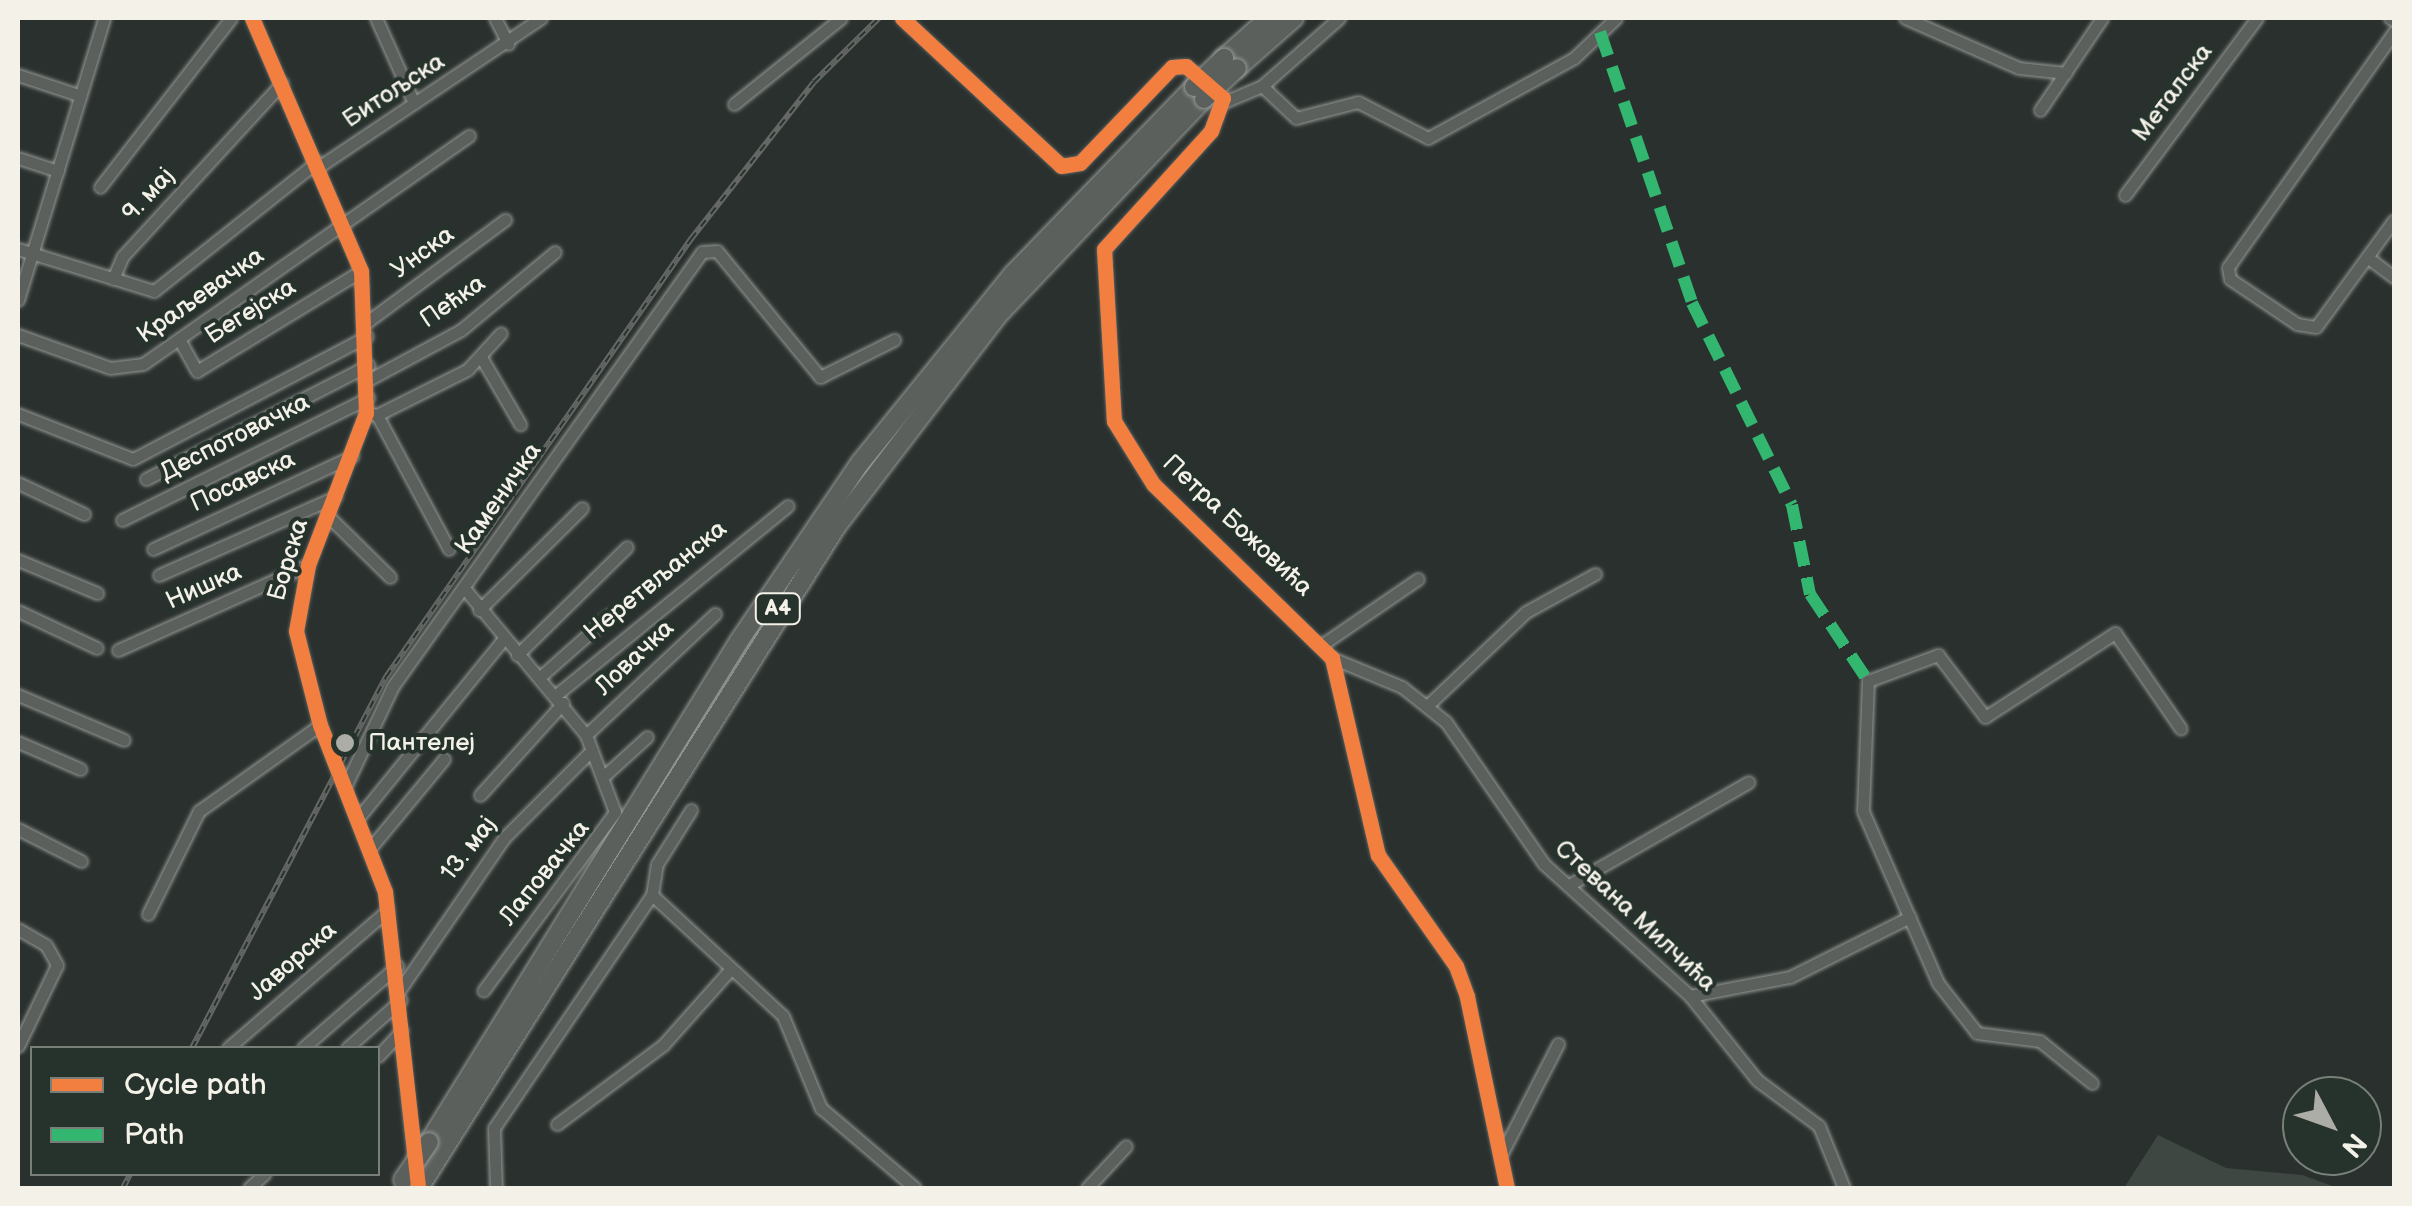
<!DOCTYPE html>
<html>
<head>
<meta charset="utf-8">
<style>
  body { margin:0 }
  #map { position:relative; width:2412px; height:1206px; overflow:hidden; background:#29302d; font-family:"Balsamiq Sans",sans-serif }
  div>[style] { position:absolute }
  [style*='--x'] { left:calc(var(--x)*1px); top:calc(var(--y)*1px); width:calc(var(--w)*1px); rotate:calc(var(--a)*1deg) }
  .green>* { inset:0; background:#3e4742 }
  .roads { filter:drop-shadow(0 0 2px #969996) drop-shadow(0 0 2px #969996) }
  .minor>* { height:11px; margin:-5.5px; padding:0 5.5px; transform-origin:5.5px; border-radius:5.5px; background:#5c605c }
  .highway>* { height:18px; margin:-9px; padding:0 9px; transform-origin:9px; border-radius:9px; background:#5c605c }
  .rail>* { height:6px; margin-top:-3px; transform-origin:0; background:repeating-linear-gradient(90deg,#26332d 0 8px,#646764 0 16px); box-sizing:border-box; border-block:2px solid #646764 }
  .bridges { filter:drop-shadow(0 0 2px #969996) drop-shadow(0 0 2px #969996) }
  .highway-bridge>* { height:18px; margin:-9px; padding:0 9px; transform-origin:9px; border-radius:9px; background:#5c605c }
  .quiet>* { height:12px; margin-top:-6px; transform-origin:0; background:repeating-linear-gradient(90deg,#33b770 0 25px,transparent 0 37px) }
  .cycleway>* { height:15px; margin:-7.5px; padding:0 7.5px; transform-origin:7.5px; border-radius:7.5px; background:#f27e40 }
  .dots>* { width:28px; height:28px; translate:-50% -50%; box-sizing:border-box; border:5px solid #26332d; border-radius:50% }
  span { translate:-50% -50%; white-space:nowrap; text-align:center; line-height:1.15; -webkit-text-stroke:8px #26332d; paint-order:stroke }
  .shield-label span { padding:2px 8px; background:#26332d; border:2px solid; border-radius:8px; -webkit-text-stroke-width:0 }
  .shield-label { font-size:22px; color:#f4f1e8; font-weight:700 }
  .street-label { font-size:25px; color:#f4f1e8 }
  .poi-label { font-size:25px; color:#f4f1e8 }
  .left { translate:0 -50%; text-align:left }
  .frame { position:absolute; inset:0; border:20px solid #f4f1e8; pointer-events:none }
  .legend { position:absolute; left:30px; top:1046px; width:350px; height:130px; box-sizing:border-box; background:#26332d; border:2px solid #787f78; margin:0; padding:12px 18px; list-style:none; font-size:30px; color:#f4f1e8 }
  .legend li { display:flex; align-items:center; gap:20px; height:50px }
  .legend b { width:50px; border:2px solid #787f78 }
  .north { position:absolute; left:2282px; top:1076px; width:100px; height:100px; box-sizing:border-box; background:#26332d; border:2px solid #787f78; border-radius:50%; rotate:131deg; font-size:28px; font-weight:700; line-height:40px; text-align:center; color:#f4f1e8 }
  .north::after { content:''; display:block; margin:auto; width:35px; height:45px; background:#adada7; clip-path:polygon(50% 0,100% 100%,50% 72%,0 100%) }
</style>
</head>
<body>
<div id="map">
  <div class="green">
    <div style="clip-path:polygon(2158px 1135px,2226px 1168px,2302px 1175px,2338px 1188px,2124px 1188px)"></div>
  </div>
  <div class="roads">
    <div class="minor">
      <div style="--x:252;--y:18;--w:275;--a:66.7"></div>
      <div style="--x:361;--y:271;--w:142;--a:88"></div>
      <div style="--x:366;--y:413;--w:163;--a:110.9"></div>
      <div style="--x:308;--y:565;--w:67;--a:100.3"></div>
      <div style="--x:296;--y:631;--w:97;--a:75.7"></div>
      <div style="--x:320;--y:725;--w:179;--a:68.7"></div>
      <div style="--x:385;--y:892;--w:274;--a:83.7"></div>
      <div style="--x:376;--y:18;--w:93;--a:65.9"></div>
      <div style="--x:495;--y:18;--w:29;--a:63"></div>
      <div style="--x:902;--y:18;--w:217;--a:42.9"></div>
      <div style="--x:1061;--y:166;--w:19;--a:-9"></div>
      <div style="--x:1080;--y:163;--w:133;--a:-46.2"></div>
      <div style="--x:1172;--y:67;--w:14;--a:-4"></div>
      <div style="--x:1186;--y:66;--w:49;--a:40.9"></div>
      <div style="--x:1223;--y:98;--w:35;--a:110"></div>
      <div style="--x:1211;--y:131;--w:159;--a:132.2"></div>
      <div style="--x:1104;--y:249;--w:172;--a:86.7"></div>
      <div style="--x:1114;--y:421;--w:74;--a:58.2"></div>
      <div style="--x:1153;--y:484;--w:250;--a:44.2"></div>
      <div style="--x:1332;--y:658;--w:202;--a:76.9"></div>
      <div style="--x:1378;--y:855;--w:136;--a:54.9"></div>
      <div style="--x:1456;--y:966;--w:33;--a:70"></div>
      <div style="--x:1467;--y:997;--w:195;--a:78.2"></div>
      <div style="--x:1905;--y:18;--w:124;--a:23.7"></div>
      <div style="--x:2019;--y:68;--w:47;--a:6.1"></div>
      <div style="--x:2390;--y:18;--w:4;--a:27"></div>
      <div style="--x:2394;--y:32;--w:288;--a:125.2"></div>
      <div style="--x:2228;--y:267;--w:12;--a:81"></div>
      <div style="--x:2230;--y:279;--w:81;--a:33.9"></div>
      <div style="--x:2297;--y:324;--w:19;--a:9"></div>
      <div style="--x:2316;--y:327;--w:132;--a:-53.9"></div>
      <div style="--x:18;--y:75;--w:66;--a:18.4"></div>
      <div style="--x:1262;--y:86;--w:47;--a:43.3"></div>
      <div style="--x:1296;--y:118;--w:64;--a:-14.5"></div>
      <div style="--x:1358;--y:102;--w:79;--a:27.2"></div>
      <div style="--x:1428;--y:138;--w:166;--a:-28.7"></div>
      <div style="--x:1574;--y:58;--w:58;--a:-43.6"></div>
      <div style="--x:1224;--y:102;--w:41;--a:-22.8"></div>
      <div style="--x:1262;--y:86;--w:103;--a:-41.4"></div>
      <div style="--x:734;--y:104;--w:137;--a:-38.8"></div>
      <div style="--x:2040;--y:110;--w:111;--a:-56"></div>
      <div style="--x:18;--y:158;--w:42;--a:18"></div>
      <div style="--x:320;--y:166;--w:266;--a:-33.8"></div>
      <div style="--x:100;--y:187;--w:214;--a:-52.2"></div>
      <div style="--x:2125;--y:195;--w:221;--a:-53.3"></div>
      <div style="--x:18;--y:249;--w:142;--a:17.2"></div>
      <div style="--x:154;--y:291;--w:208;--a:-38.4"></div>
      <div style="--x:2367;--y:257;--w:34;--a:37"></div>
      <div style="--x:113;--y:279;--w:25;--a:-67"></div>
      <div style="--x:123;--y:256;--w:235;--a:-47.4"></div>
      <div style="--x:18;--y:300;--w:295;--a:-73"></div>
      <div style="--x:367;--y:322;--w:172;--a:-36.5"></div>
      <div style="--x:18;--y:335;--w:98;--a:19.7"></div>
      <div style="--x:110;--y:368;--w:33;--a:-7"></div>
      <div style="--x:143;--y:364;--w:398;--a:-35"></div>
      <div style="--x:179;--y:339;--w:37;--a:61"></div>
      <div style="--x:197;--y:371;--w:192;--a:-31.4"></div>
      <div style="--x:481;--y:357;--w:78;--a:59.8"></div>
      <div style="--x:370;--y:379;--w:103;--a:-28.3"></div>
      <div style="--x:461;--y:330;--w:122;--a:-39.7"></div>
      <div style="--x:366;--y:413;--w:11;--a:10"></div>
      <div style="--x:377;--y:415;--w:152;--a:61.8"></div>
      <div style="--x:18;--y:414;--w:123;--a:21.4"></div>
      <div style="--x:133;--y:459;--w:264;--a:-27.7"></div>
      <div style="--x:377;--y:415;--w:101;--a:-26.6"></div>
      <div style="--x:467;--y:370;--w:50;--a:-47.4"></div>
      <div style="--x:146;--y:479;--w:250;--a:-27.1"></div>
      <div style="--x:18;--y:483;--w:73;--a:25.2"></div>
      <div style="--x:328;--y:516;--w:87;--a:44.5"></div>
      <div style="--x:122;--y:520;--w:275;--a:-26.4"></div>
      <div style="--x:153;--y:549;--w:220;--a:-25"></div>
      <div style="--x:18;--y:560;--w:86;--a:22.7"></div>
      <div style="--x:159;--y:575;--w:193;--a:-23.9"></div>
      <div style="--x:464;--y:588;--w:191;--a:50.3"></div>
      <div style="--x:586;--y:735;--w:82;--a:69.4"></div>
      <div style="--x:615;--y:812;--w:222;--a:126.4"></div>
      <div style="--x:479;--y:610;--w:145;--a:-44.7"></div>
      <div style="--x:18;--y:611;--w:87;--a:25.1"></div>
      <div style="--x:1323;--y:644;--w:115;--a:-34.4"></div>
      <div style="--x:118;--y:650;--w:208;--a:-24.1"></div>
      <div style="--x:517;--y:655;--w:154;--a:-44.5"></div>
      <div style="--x:1332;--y:658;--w:76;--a:22.5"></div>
      <div style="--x:1402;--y:687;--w:56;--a:38.5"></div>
      <div style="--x:1446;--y:722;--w:173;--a:55.4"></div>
      <div style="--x:1544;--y:864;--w:197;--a:42.1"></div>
      <div style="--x:1690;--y:996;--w:107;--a:51.4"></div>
      <div style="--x:1757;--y:1080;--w:77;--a:36.6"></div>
      <div style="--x:1819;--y:1126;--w:67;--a:68"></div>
      <div style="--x:540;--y:677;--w:94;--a:-41.5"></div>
      <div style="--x:18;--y:695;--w:115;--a:23"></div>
      <div style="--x:556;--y:695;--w:299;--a:-39.2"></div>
      <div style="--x:1428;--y:705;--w:135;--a:-43.5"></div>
      <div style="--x:1526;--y:612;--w:79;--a:-28.8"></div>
      <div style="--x:586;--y:735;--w:177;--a:-43.2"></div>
      <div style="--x:18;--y:742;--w:68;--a:23.5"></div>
      <div style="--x:604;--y:776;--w:58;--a:-42.2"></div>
      <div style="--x:345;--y:787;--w:112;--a:-64.6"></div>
      <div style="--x:393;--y:686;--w:533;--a:-54.55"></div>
      <div style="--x:702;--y:252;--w:15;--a:-4"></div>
      <div style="--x:717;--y:251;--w:163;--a:50.7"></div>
      <div style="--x:820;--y:377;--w:83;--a:-26.6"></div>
      <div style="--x:480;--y:795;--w:124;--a:-47.9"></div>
      <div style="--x:359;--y:817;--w:227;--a:-50.9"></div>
      <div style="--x:18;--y:829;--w:71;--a:26.9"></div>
      <div style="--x:372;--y:846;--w:113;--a:-50.4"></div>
      <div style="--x:1569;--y:885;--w:207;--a:-29.8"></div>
      <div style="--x:652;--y:895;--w:178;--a:42.7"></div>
      <div style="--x:783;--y:1016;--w:100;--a:67.6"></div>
      <div style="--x:821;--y:1108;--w:123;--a:40.4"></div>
      <div style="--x:652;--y:895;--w:31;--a:-81"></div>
      <div style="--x:657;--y:864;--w:64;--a:-57.8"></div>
      <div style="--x:148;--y:914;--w:115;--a:-63.7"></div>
      <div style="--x:199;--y:811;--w:148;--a:-35.4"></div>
      <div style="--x:18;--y:929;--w:32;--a:30"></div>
      <div style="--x:46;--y:945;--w:23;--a:61"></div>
      <div style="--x:57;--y:965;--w:90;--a:115.7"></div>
      <div style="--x:399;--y:991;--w:186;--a:-55.5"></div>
      <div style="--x:504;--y:838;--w:124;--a:-45"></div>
      <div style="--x:1690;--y:996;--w:102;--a:-10.8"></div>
      <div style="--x:1790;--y:977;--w:134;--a:-26.6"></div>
      <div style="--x:228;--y:1048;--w:211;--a:-40.8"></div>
      <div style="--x:303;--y:1048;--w:125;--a:-41.1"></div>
      <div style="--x:347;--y:1048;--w:72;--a:-41.6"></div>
      <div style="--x:378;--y:1056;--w:35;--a:-47"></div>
      <div style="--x:2092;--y:1083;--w:67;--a:-141.1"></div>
      <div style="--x:2040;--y:1041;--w:64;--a:-172.8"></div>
      <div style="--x:1977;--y:1033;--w:63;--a:-128"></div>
      <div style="--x:1938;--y:983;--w:188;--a:-113.6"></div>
      <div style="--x:1863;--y:811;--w:130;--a:-87.8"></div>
      <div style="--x:1868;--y:681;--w:75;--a:-20.4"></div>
      <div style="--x:1938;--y:655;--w:78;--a:52.8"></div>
      <div style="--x:1985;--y:717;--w:155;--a:-32.9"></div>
      <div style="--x:2115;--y:633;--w:116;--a:55.5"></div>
      <div style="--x:557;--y:1124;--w:132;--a:-36.7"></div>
      <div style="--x:663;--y:1045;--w:99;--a:-48.3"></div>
      <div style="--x:1501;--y:1155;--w:125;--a:-62.8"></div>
      <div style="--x:249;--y:1188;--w:21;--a:-43"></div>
      <div style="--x:496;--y:1188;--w:60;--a:-91.9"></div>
      <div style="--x:494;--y:1128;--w:282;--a:-55.9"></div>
      <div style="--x:1087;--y:1188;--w:57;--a:-47.1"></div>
    </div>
    <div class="highway">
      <div style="--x:1224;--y:58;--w:60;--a:-41.6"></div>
      <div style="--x:1237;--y:68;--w:76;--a:-41.3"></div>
      <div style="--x:429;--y:1142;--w:589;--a:-58.25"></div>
      <div style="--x:739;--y:641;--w:215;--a:-55.8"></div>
      <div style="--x:860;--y:463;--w:243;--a:-51"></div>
      <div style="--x:1013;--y:274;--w:260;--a:-45.9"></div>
      <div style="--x:419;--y:1188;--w:782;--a:-57.75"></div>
      <div style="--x:836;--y:527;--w:268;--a:-52.6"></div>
      <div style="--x:999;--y:314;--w:297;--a:-46.4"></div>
    </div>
  </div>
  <div class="rail">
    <div style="--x:192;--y:1048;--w:419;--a:-62.4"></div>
    <div style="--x:386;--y:677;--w:534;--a:-55.15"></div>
    <div style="--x:691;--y:239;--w:199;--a:-51.9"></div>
    <div style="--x:814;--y:82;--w:91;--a:-44.6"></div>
    <div style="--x:123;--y:1188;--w:16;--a:-63"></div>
  </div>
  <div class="bridges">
    <div class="highway-bridge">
      <div style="--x:1194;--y:87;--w:42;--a:-44"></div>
      <div style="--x:1204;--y:99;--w:45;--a:-43.2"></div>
      <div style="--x:403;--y:1180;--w:46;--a:-55.6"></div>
    </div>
  </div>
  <div class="quiet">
    <div style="--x:1600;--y:32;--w:286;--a:71.2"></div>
    <div style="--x:1692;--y:303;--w:225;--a:63.7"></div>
    <div style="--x:1792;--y:505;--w:91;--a:78.6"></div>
    <div style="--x:1810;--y:594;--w:105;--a:56.3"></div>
  </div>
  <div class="cycleway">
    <div style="--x:252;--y:18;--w:275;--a:66.7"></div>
    <div style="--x:361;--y:271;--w:142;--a:88"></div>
    <div style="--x:366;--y:413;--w:163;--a:110.9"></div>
    <div style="--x:308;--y:565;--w:67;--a:100.3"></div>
    <div style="--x:296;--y:631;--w:97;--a:75.7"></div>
    <div style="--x:320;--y:725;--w:179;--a:68.7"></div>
    <div style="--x:385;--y:892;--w:298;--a:83.6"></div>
    <div style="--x:902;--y:18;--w:217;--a:42.9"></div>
    <div style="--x:1061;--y:166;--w:19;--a:-9"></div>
    <div style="--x:1080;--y:163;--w:133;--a:-46.2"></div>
    <div style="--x:1172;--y:67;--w:14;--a:-4"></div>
    <div style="--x:1186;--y:66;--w:49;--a:40.9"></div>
    <div style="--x:1223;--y:98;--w:35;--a:110"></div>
    <div style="--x:1211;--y:131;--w:159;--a:132.2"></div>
    <div style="--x:1104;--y:249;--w:172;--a:86.7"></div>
    <div style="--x:1114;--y:421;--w:74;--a:58.2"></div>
    <div style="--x:1153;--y:484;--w:250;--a:44.2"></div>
    <div style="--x:1332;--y:658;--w:202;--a:76.9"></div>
    <div style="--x:1378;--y:855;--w:136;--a:54.9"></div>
    <div style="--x:1456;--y:966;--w:33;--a:70"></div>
    <div style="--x:1467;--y:997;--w:195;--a:78.2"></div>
  </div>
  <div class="dots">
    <div style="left:345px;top:743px;background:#adada7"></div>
  </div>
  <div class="shield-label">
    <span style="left:778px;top:609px">A4</span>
  </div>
  <div class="street-label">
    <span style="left:394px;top:91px;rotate:-33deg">Битољска</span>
    <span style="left:2173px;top:93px;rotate:-53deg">Металска</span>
    <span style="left:149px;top:195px;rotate:-47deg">9. мај</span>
    <span style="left:423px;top:253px;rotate:-36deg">Унска</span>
    <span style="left:201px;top:296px;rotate:-35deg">Краљевачка</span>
    <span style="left:453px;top:302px;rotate:-35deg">Пећка</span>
    <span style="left:251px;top:312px;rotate:-32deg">Бегејска</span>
    <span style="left:235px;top:438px;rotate:-27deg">Деспотовачка</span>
    <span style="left:243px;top:482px;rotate:-25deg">Посавска</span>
    <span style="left:499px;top:499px;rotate:-55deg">Каменичка</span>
    <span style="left:1237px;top:526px;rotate:43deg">Петра Божовића</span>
    <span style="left:289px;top:560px;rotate:-73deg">Борска</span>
    <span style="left:656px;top:581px;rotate:-39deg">Неретвљанска</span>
    <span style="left:204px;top:587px;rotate:-24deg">Нишка</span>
    <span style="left:635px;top:658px;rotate:-43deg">Ловачка</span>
    <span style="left:469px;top:849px;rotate:-52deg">13. мај</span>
    <span style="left:545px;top:873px;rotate:-51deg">Лаповачка</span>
    <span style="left:1635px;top:916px;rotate:43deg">Стевана Милчића</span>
    <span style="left:293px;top:962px;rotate:-41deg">Јаворска</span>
  </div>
  <div class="poi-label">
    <span class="left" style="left:368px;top:743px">Пантелеј</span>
  </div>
  <div class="frame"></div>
  <ul class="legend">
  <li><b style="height:12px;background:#f27e40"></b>Cycle path</li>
  <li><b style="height:12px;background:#33b770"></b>Path</li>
  </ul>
  <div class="north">N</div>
</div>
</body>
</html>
